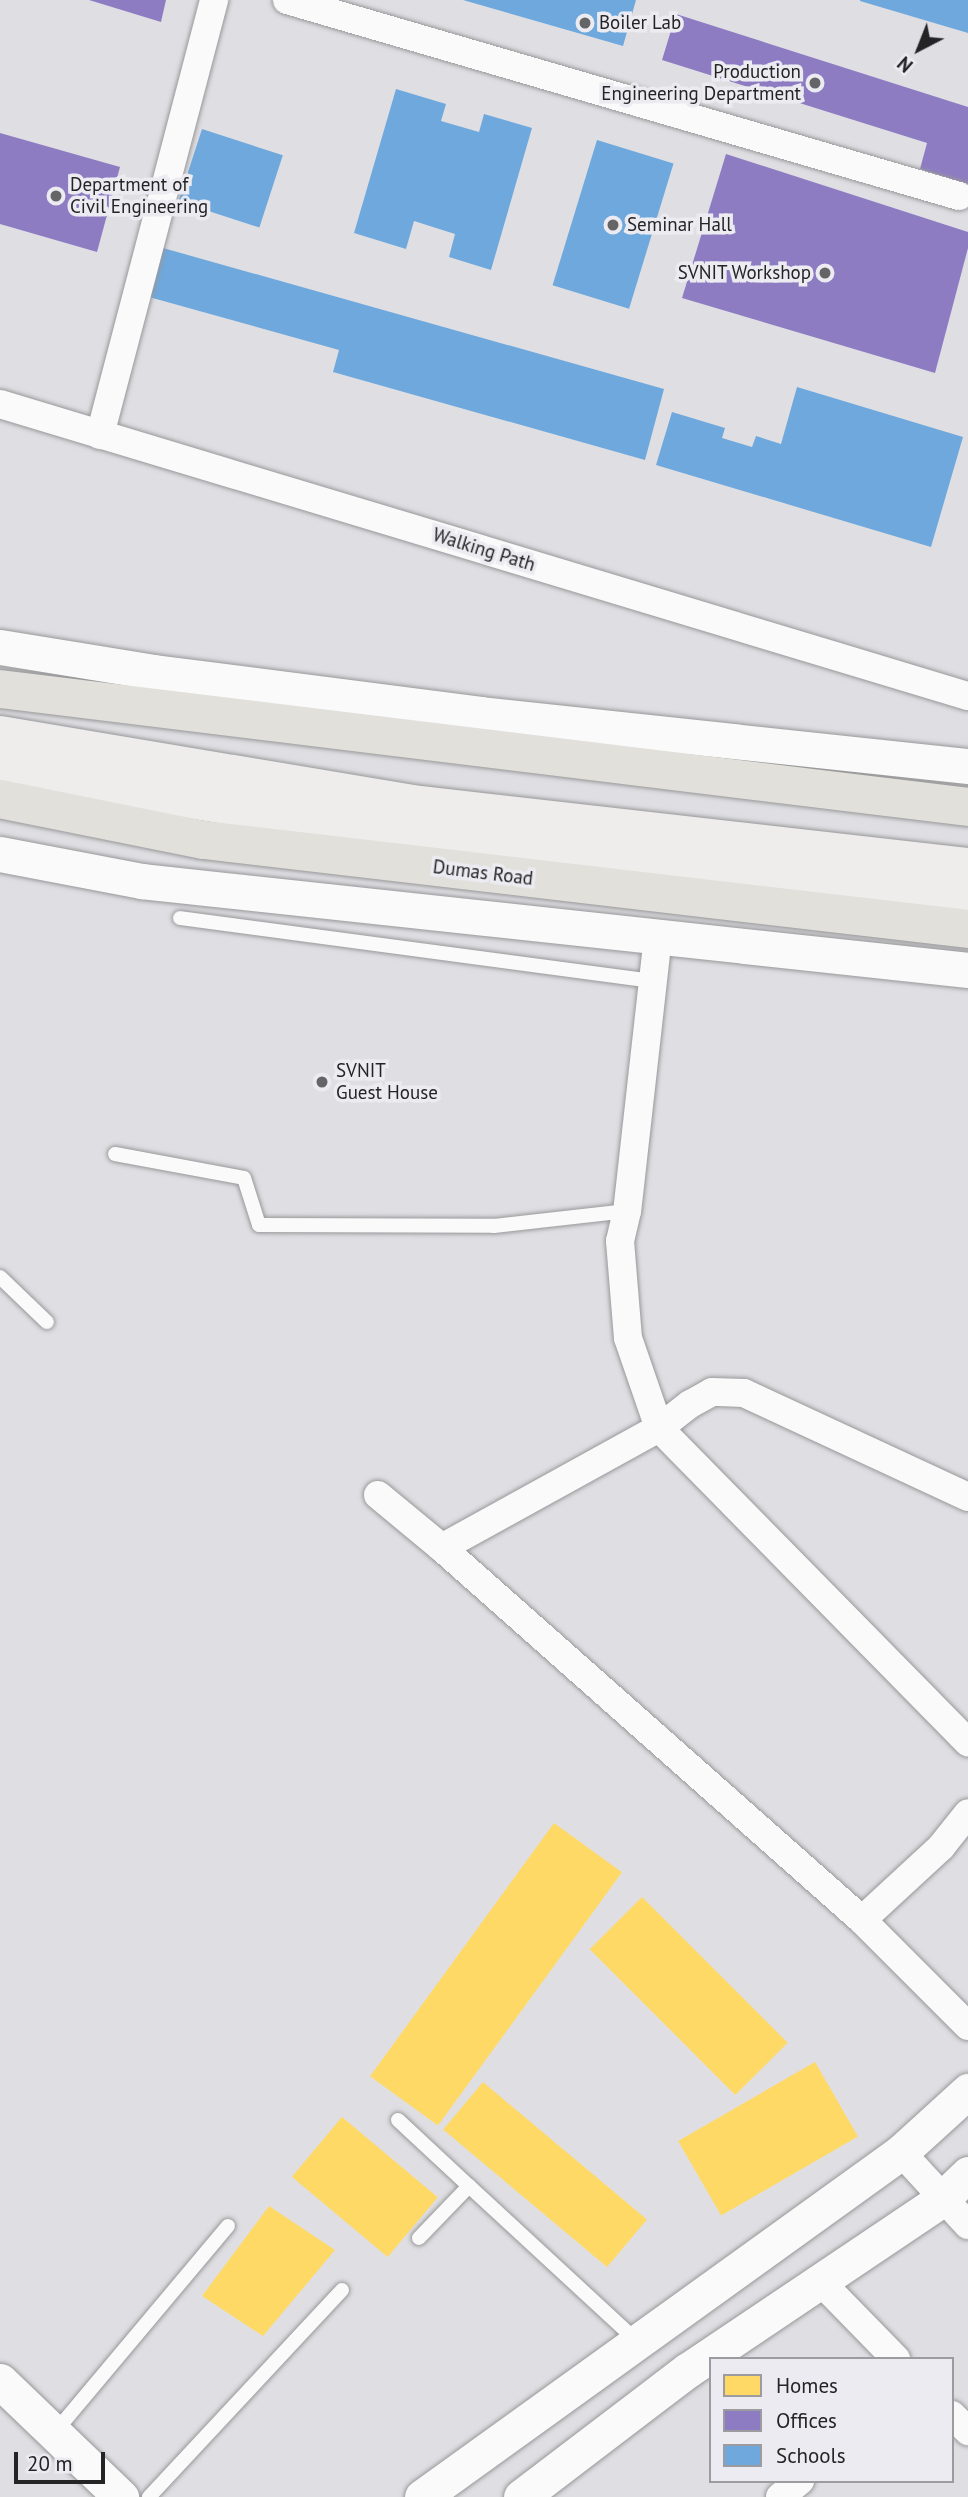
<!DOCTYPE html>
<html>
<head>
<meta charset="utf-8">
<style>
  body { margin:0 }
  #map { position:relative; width:968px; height:2497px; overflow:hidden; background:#dfdfe3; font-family:"PT Sans",sans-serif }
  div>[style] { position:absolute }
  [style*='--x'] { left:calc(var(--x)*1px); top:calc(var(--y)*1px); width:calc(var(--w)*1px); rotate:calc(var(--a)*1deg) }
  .homes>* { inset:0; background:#ffd966; transform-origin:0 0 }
  .offices>* { inset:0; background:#8e7cc3 }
  .schools>* { inset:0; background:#6fa8dc; transform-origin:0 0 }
  .roads { filter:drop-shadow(0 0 2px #98989a) drop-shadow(0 0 2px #98989a) }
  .service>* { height:14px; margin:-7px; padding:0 7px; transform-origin:7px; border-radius:7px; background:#fafafb }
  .minor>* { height:28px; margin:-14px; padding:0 14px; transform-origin:14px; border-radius:14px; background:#fafafb }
  .tertiary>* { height:35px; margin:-17.5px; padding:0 17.5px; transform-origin:17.5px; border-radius:17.5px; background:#fafafb }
  .secondary>* { height:38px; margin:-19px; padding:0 19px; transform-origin:19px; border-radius:19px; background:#eeedec }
  .primary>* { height:38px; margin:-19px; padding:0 19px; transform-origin:19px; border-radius:19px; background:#e2e0db }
  .dots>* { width:19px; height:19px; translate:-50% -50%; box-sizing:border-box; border:4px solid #ebebf1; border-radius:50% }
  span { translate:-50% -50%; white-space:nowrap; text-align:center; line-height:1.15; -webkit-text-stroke:7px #ebebf1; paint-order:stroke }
  .poi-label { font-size:19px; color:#242426 }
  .left { translate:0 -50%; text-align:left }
  .right { translate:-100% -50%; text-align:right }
  .street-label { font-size:19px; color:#242426 }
  .legend { position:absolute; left:709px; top:2357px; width:245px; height:126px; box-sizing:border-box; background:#ebebf1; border:2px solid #9b9ba0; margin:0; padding:9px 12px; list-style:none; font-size:21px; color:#242426 }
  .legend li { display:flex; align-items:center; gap:14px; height:35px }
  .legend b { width:35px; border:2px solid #9b9ba0 }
  .north { position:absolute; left:884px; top:14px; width:70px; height:70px; -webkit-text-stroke:5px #ebebf1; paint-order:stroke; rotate:222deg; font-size:19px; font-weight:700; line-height:28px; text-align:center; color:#242426 }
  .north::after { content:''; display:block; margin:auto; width:24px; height:32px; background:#242426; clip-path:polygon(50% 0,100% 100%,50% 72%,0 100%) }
  .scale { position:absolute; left:14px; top:2452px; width:91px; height:32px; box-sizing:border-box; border:4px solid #242426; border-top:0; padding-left:9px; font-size:21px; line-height:24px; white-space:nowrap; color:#242426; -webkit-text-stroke:5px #ebebf1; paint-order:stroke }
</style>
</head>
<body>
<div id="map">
  <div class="homes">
    <div style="left:554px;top:1823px;width:84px;height:313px;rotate:36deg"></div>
    <div style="left:642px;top:1897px;width:206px;height:74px;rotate:45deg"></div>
    <div style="left:815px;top:2062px;width:86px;height:158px;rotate:60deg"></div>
    <div style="left:483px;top:2082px;width:214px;height:62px;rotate:40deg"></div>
    <div style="left:342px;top:2117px;width:125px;height:78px;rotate:40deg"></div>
    <div style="clip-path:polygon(269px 2206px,335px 2250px,263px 2336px,202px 2296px)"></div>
  </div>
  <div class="offices">
    <div style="clip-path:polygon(89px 0,166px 0,161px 22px)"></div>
    <div style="clip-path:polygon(676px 14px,968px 107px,968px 184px,920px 169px,927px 143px,662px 60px)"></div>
    <div style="clip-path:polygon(0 133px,120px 167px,97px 252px,0 224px)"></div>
    <div style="clip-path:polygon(726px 154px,968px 232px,968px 248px,935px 373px,682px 298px)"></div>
  </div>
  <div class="schools">
    <div style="clip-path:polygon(463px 0,636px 0,623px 46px)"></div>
    <div style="clip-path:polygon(860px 0,968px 0,968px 33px,860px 1px)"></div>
    <div style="clip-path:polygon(396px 89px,446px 104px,441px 121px,479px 132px,484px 114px,532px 128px,491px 270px,449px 257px,455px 234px,414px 221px,406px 249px,354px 233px)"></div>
    <div style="left:202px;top:129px;width:85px;height:76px;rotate:18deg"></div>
    <div style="left:597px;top:140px;width:80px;height:152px;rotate:17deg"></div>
    <div style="clip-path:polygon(163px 248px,664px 389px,645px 460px,333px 372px,339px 350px,149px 297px)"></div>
    <div style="clip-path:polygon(797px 387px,963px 437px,931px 547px,656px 465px,672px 412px,725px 428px,722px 438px,752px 447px,756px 436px,781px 444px)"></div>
  </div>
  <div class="roads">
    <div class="service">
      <div style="--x:180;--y:918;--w:477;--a:7.6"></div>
      <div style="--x:115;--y:1154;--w:131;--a:10.5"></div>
      <div style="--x:244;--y:1178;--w:49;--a:72.3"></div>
      <div style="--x:259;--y:1225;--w:235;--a:0.2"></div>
      <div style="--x:494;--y:1226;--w:134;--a:-6.4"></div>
      <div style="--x:0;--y:1277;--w:65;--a:43.8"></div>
      <div style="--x:398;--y:2120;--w:97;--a:42.9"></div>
      <div style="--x:419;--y:2238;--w:72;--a:-46.1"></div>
      <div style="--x:469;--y:2186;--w:229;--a:42.7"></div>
      <div style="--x:55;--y:2432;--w:269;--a:-50"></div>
      <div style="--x:149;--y:2497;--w:283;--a:-47"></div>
    </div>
    <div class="minor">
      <div style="--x:287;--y:0;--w:700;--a:16.26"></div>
      <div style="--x:0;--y:404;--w:1011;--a:16.79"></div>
      <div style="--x:100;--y:435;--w:450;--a:-75.3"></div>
      <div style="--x:658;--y:936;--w:277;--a:96.4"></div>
      <div style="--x:627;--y:1211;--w:31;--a:103"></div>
      <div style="--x:620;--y:1241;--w:97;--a:85.3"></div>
      <div style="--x:628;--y:1338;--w:95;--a:71"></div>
      <div style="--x:659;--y:1428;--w:441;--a:45.5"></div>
      <div style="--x:378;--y:1495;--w:83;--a:39.6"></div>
      <div style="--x:968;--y:1497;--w:247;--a:-155.1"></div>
      <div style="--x:744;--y:1393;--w:32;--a:-178"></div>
      <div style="--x:712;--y:1392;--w:25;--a:151"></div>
      <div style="--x:690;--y:1404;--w:39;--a:142"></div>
      <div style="--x:659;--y:1428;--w:248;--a:151.1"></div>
      <div style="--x:442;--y:1548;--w:561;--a:41.53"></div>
      <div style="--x:862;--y:1920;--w:150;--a:45"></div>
      <div style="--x:862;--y:1920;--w:108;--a:-42.7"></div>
      <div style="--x:941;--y:1847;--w:43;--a:-51.5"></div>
      <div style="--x:901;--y:2152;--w:99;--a:47.5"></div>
      <div style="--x:820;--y:2281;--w:109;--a:45.7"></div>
      <div style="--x:952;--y:2415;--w:23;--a:45"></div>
      <div style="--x:780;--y:2497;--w:26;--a:-39"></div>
    </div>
    <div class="tertiary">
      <div style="--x:0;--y:647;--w:156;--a:9.2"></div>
      <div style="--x:154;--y:672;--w:329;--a:7.3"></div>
      <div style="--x:480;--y:714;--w:491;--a:6.1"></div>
      <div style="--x:0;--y:854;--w:144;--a:10.8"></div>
      <div style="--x:141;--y:881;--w:832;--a:6.14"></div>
      <div style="--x:0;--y:2381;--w:168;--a:43.8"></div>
      <div style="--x:422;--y:2497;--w:590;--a:-35.76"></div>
      <div style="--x:901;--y:2152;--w:91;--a:-42.3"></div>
      <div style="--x:521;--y:2497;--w:210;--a:-37.3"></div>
      <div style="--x:688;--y:2370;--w:306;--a:-33.9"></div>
      <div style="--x:942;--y:2199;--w:36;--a:-44"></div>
    </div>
    <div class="secondary">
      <div style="--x:0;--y:735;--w:417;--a:9.5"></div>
      <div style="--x:411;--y:804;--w:561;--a:6.45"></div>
      <div style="--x:0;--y:768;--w:495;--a:9.3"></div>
      <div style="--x:488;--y:848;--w:482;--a:5.7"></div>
    </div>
    <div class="primary">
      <div style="--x:0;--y:689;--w:975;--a:6.95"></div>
      <div style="--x:0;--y:799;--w:208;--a:11.4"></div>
      <div style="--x:204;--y:840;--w:769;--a:6.64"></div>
    </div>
  </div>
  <div class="dots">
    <div style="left:585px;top:23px;background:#656568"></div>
    <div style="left:815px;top:83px;background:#656568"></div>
    <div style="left:56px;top:196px;background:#656568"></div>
    <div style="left:613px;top:225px;background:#656568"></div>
    <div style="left:825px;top:273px;background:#656568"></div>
    <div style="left:322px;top:1082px;background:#656568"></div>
  </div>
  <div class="poi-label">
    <span class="left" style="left:599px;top:23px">Boiler Lab</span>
    <span class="right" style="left:801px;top:83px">Production<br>Engineering Department</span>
    <span class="left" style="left:70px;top:196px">Department of<br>Civil Engineering</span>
    <span class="left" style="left:627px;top:225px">Seminar Hall</span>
    <span class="right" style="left:811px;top:273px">SVNIT Workshop</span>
    <span class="left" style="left:336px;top:1082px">SVNIT<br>Guest House</span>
  </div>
  <div class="street-label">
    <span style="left:484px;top:550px;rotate:17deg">Walking Path</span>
    <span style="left:483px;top:873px;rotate:7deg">Dumas Road</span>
  </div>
  <ul class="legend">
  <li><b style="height:19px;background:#ffd966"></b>Homes</li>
  <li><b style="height:19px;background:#8e7cc3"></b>Offices</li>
  <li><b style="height:19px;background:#6fa8dc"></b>Schools</li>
  </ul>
  <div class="north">N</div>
  <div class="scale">20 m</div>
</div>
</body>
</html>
